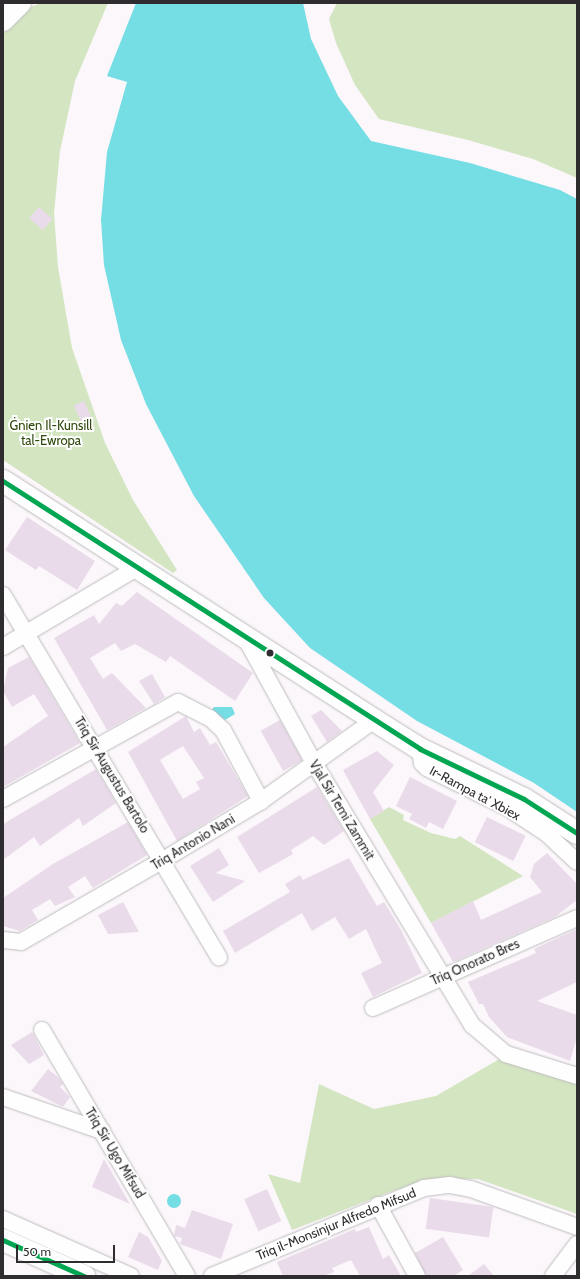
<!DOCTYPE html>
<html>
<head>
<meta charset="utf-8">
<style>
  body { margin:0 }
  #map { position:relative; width:580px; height:1279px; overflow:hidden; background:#fbf7fa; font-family:Cabin,sans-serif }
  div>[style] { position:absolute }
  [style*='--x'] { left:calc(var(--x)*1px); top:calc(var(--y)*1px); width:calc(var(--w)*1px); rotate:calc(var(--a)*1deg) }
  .green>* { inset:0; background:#d4e5c2 }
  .water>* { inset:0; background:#75dde4 }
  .round { border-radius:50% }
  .building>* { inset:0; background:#eadbea; transform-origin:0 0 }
  .roads { filter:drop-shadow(0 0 1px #bebcbe) drop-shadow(0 0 1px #bebcbe) }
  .minor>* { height:16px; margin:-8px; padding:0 8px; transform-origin:8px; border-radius:8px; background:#fefefe }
  .secondary>* { height:22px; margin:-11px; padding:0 11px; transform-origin:11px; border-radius:11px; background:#fefefe }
  .bus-1>* { height:5px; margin:-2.5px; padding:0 2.5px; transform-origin:2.5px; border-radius:2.5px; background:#00a651 }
  .dots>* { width:11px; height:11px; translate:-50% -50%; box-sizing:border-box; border:2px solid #fff; border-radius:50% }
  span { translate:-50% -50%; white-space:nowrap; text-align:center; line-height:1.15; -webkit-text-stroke:4px #fff; paint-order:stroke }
  .park-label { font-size:13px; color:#2f490b }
  .street-label { font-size:13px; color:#2e2c2e }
  .frame { position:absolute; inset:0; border:4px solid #2e2c2e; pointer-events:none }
  .scale { position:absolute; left:16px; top:1245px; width:99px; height:18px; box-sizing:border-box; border:2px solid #2e2c2e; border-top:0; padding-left:5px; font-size:12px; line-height:14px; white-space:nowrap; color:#2e2c2e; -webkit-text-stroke:3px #fff; paint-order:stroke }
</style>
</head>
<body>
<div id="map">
  <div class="green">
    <div style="clip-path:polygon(40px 3px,108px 3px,75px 81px,60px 151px,54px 213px,58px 267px,72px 348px,105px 443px,133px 500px,177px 570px,173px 573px,3px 460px,3px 34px,27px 9px)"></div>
    <div style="clip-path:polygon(337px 3px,577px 3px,577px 178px,533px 159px,468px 140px,379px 119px,355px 85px,336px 43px,329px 19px)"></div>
    <div style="clip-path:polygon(389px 807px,404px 815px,403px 820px,431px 833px,455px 839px,460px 836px,523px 876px,431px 923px,370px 819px)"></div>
    <div style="clip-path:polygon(501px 1058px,577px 1083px,577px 1214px,478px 1179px,452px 1179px,395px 1190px,292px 1230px,268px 1174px,300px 1183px,319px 1084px,374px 1109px,436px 1096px)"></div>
  </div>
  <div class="water">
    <div style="clip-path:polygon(136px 3px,303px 3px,311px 39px,338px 96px,371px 141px,470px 163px,560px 190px,577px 199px,577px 812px,534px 783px,417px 721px,310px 648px,264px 598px,194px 496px,146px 404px,121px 340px,104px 265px,101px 220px,107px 152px,127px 82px,107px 76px)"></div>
    <div style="clip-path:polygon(214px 707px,232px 707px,235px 714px,225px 720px,211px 711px)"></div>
    <div class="round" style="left:167px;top:1194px;width:14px;height:14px"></div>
  </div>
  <div class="building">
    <div style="left:39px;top:207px;width:18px;height:15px;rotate:41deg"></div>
    <div style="left:84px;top:401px;width:22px;height:11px;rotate:66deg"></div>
    <div style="clip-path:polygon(27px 517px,95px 561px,77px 590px,39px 566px,36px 570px,5px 550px)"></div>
    <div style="clip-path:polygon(137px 592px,253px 673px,235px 701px,170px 656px,166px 662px,135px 644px,121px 651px,115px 643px,90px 658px,103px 679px,112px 673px,146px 708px,107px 730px,54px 638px,94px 615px,99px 624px,116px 603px,122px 606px)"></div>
    <div style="clip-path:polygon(29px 657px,80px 743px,3px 787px,3px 747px,48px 716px,34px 694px,12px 707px,3px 691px,8px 668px)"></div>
    <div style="clip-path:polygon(152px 674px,165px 697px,154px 704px,139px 681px)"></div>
    <div style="clip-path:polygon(321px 710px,342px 731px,327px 742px,311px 716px)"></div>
    <div style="clip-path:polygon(evenodd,186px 716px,194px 732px,200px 728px,210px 745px,216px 742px,248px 796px,177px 841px,128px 752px,186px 716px,183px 746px,204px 778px,196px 782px,200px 789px,183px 799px,160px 760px,183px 746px)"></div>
    <div style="left:280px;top:720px;width:46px;height:22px;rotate:61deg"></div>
    <div style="clip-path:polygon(377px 751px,394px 765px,373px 792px,384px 811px,370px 819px,343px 770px)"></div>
    <div style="clip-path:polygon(96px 769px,116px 803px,83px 826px,79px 818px,40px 846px,34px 837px,3px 860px,3px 824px)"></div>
    <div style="clip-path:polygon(410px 777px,457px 801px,443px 829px,429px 822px,426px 828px,409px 819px,412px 814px,396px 806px)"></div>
    <div style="clip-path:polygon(317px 787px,344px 831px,324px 845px,313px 836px,291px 850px,293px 854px,259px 873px,237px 837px)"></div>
    <div style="left:487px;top:817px;width:43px;height:28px;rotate:26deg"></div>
    <div style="clip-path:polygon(128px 822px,147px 855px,93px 888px,85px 876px,68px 887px,75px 897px,55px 906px,50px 899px,32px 910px,38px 920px,20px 931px,3px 926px,3px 898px,53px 864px)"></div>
    <div style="clip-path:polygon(219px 848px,229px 865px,216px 873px,245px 881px,213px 902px,190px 866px)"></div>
    <div style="clip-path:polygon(547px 853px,577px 884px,577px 900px,555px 917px,453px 962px,431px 923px,473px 901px,481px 920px,542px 892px,530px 877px,534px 864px)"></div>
    <div style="clip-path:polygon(349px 858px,377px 906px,384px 902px,400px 928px,422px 973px,373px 997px,361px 973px,382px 963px,366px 929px,349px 939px,335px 917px,312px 931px,302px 913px,235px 953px,223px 931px,290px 892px,285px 884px,300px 875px,303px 880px)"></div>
    <div style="clip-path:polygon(123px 902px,139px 932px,108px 934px,98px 915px)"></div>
    <div style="clip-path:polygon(577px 929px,577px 982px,537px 1001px,577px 1015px,577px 1037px,570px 1061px,507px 1037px,489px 1017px,483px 1004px,479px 1004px,468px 982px,536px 953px,534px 949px)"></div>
    <div style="clip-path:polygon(32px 1032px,44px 1055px,29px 1064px,11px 1045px)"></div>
    <div style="clip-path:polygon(48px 1069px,59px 1078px,63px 1084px,60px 1087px,70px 1097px,63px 1107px,31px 1091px)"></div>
    <div style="clip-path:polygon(104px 1159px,130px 1204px,92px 1187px)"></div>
    <div style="left:267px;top:1189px;width:35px;height:25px;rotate:66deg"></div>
    <div style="left:430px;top:1198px;width:64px;height:31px;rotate:8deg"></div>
    <div style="clip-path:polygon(192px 1210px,233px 1224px,221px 1259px,180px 1244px,182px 1238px,174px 1236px,176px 1225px,185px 1228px)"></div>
    <div style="clip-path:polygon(369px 1227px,383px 1259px,389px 1255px,401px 1276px,360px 1276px,351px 1260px,332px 1268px,334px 1272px,323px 1276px,283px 1276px,277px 1262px,355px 1229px,356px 1232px)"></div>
    <div style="clip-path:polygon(139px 1232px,148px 1237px,162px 1261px,158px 1270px,128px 1257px)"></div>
    <div style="clip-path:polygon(443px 1237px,463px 1270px,454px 1276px,426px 1276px,415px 1253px)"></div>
    <div style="clip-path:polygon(484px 1264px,494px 1276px,468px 1276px)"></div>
  </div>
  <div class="roads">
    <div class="minor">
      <div style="--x:3;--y:595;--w:422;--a:59.2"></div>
      <div style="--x:247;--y:641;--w:139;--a:61.2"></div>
      <div style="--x:314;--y:763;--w:306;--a:58.9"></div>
      <div style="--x:472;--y:1025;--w:45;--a:40.5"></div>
      <div style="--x:506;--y:1054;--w:74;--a:17.2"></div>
      <div style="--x:3;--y:647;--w:153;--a:-30.6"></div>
      <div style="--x:420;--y:749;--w:14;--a:82"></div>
      <div style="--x:422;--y:763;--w:7;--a:45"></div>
      <div style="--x:427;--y:768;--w:90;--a:26.3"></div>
      <div style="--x:508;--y:808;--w:45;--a:33.3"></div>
      <div style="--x:546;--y:833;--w:42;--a:43.1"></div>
      <div style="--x:3;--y:799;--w:200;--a:-29"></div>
      <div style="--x:178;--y:702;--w:36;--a:27"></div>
      <div style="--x:210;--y:718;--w:18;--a:43"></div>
      <div style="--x:223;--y:730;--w:81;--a:61.8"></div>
      <div style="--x:3;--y:940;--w:18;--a:6"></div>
      <div style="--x:21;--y:942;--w:164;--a:-30"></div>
      <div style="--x:163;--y:860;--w:114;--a:-31"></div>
      <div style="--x:261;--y:801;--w:139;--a:-35.6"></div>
      <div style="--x:373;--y:1008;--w:223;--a:-23.8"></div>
      <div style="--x:42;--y:1030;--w:286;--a:59.5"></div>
      <div style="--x:3;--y:1097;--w:105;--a:19"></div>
      <div style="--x:378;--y:1205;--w:81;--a:61.2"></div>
      <div style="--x:3;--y:1219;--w:140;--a:24"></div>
      <div style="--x:212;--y:1276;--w:230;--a:-22.5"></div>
      <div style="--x:424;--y:1188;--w:26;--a:-7"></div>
      <div style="--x:450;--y:1185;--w:21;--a:11"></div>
      <div style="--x:471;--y:1189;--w:113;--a:19.7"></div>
      <div style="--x:553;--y:1276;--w:40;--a:-53"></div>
    </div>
    <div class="secondary">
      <div style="--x:3;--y:20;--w:24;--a:-45"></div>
      <div style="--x:3;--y:481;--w:441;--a:32.8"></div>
      <div style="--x:374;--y:720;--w:54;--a:32.2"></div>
      <div style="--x:420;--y:749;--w:115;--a:25.7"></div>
      <div style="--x:524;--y:799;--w:63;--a:32.7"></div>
      <div style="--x:3;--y:1240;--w:89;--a:24"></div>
    </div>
  </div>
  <div class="bus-1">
    <div style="--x:3;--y:481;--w:496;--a:32.7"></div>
    <div style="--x:420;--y:749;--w:115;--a:25.7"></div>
    <div style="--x:524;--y:799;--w:63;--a:32.7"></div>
    <div style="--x:3;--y:1240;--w:89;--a:24"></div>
  </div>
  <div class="dots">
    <div style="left:270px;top:653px;background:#2e2c2e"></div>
  </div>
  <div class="park-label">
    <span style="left:51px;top:433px">Ġnien Il-Kunsill<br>tal-Ewropa</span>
  </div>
  <div class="street-label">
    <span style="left:112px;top:775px;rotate:59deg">Triq Sir Augustus Bartolo</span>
    <span style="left:475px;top:793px;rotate:28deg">Ir-Rampa ta' Xbiex</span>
    <span style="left:342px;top:810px;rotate:59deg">Vjal Sir Temi Zammit</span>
    <span style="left:193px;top:842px;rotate:-31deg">Triq Antonio Nani</span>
    <span style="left:475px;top:962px;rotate:-24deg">Triq Onorato Bres</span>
    <span style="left:115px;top:1153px;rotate:59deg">Triq Sir Ugo Mifsud</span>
    <span style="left:336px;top:1224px;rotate:-22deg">Triq il-Monsinjur Alfredo Mifsud</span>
  </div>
  <div class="frame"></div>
  <div class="scale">50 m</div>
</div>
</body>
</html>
